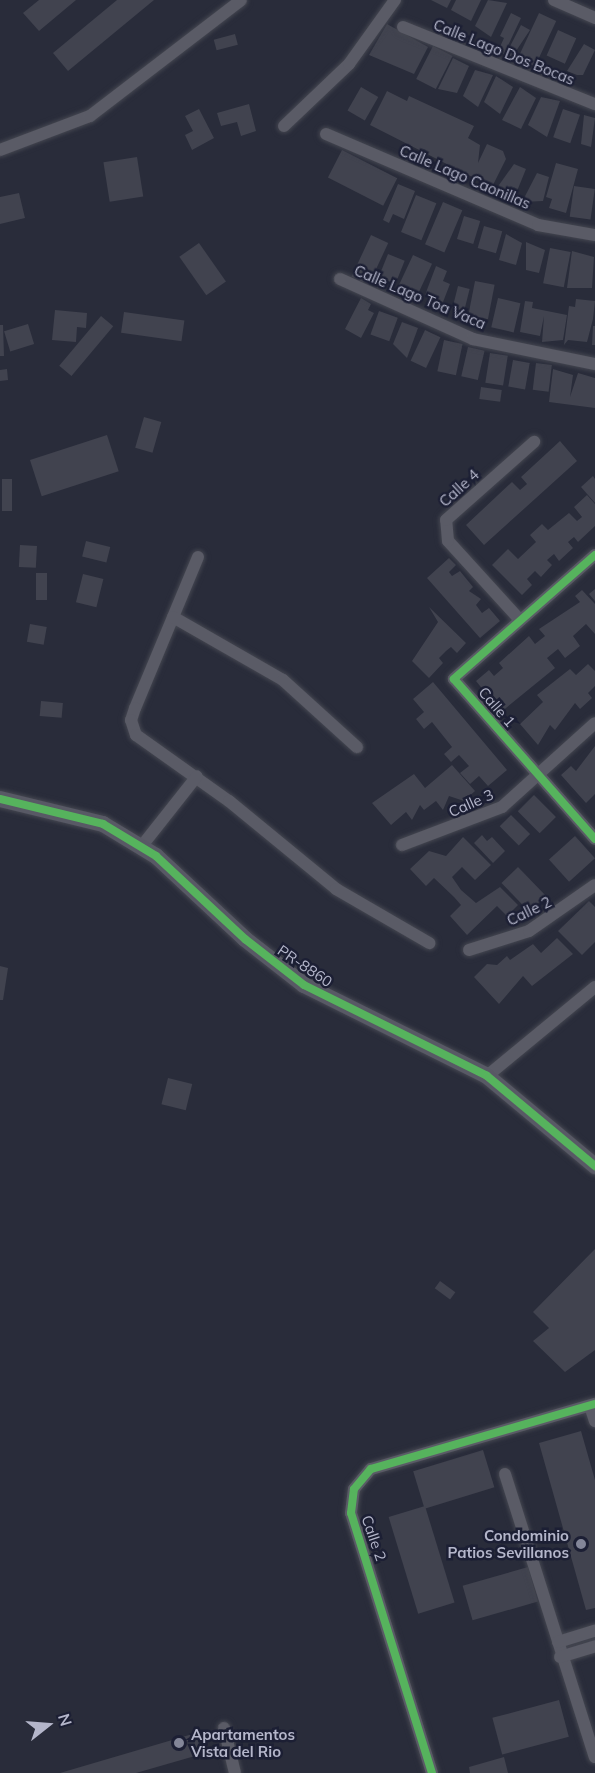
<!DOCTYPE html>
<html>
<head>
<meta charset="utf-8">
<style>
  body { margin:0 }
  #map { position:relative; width:595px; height:1773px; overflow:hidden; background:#292c3a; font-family:Mulish,sans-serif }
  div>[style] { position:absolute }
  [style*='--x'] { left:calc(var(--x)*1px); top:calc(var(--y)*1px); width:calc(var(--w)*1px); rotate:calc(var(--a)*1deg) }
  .building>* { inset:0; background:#41434f; transform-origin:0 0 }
  .roads { filter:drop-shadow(0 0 2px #444650) drop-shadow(0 0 2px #444650) }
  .street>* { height:12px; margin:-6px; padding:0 6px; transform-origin:6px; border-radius:6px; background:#5a5b66 }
  .secondary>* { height:16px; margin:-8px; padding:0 8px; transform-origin:8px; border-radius:8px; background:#585965 }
  .cycleway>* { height:8px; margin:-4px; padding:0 4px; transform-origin:4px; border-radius:4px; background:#56b35d }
  .dots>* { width:16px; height:16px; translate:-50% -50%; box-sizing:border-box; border:3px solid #1c1f34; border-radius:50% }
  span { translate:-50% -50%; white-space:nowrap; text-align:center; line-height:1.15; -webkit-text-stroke:5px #1c1f34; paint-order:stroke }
  .street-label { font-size:15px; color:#b4b6ca }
  .poi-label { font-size:15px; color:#b4b6ca; font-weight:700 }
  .right { translate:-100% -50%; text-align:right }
  .left { translate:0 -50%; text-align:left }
  .north { position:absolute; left:18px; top:1695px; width:60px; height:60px; -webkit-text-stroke:4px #1c1f34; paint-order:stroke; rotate:73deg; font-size:16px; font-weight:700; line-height:24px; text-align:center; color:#b4b6ca }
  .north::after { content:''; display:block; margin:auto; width:21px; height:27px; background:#b4b6ca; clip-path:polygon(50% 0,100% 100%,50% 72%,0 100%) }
</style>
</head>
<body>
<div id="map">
  <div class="building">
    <div style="clip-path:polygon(39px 0,76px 0,39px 31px,23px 13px)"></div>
    <div style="clip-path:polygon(117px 0,154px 0,68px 71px,53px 53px)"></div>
    <div style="clip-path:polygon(431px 0,451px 0,447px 8px)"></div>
    <div style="clip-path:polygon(456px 0,481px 0,471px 21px,451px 10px)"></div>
    <div style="clip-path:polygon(488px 0,507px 3px,491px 37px,475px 26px)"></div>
    <div style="clip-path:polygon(511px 13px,521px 18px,504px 54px,498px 51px,504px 38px,500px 36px)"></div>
    <div style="left:539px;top:13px;width:19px;height:50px;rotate:25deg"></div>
    <div style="clip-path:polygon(387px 24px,428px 47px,414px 74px,369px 55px)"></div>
    <div style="clip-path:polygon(521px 25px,530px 30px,512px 57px,506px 54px)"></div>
    <div style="left:558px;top:30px;width:20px;height:28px;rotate:24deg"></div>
    <div style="left:235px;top:34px;width:11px;height:22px;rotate:75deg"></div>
    <div style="clip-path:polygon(584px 44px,595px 50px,583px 75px,577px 75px,567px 71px)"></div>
    <div style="left:433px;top:46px;width:22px;height:37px;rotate:27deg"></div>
    <div style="clip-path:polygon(453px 58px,469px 66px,457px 93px,438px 89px)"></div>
    <div style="clip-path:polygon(475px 70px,493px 75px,478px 107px,463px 96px)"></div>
    <div style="clip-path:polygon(496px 76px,513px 87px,500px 114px,484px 102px)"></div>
    <div style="left:361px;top:87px;width:20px;height:27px;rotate:30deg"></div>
    <div style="clip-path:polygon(520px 87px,536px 98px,521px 129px,502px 120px)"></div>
    <div style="clip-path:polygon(387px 91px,407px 101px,409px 96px,474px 126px,468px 138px,480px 145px,478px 163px,487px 144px,503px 151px,506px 159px,492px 187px,370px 125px)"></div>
    <div style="clip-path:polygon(541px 97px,560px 101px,547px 137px,528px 125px)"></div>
    <div style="clip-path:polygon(249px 104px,256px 131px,241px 136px,237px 122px,221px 126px,217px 113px)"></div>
    <div style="clip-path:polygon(199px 109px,214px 138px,192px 150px,185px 135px,193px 131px,185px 116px)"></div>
    <div style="left:563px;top:109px;width:18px;height:30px;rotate:19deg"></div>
    <div style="clip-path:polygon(584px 115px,595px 118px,591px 147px,581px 144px)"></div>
    <div style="left:342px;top:150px;width:62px;height:31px;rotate:27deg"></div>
    <div style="left:137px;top:157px;width:40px;height:34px;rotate:81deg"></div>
    <div style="clip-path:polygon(556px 163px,578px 169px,566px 213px,549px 208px,552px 199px,546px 197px)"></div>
    <div style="clip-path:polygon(514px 164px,526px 169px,515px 196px,494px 192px)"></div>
    <div style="clip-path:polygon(537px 173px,549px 177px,543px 201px,522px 202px)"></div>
    <div style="clip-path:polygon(398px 184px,415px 191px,404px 219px,393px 214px,389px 223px,383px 220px)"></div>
    <div style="left:574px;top:186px;width:21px;height:31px;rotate:8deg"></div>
    <div style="clip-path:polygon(19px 193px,25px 218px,0 224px,0 197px)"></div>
    <div style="left:416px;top:195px;width:22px;height:40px;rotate:22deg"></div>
    <div style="left:443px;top:202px;width:21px;height:46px;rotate:23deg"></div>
    <div style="left:464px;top:216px;width:17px;height:24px;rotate:17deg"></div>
    <div style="left:484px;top:226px;width:19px;height:23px;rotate:16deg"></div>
    <div style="clip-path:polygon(506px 234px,522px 243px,516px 265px,499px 260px)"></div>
    <div style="left:371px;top:235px;width:19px;height:46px;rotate:25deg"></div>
    <div style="clip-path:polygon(526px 242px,545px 250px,539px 273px,526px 270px)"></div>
    <div style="left:199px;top:243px;width:47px;height:24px;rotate:55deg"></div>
    <div style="left:550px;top:248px;width:21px;height:36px;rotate:11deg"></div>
    <div style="clip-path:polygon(572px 251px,594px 257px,592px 288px,567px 288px)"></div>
    <div style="left:388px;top:254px;width:18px;height:25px;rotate:22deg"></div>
    <div style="left:413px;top:255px;width:21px;height:34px;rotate:25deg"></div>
    <div style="clip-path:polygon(436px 266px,447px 271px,443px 281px,450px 284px,443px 302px,425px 295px)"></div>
    <div style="left:475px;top:281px;width:20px;height:35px;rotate:11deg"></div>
    <div style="left:458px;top:286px;width:12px;height:23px;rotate:14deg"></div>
    <div style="clip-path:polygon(361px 298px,371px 304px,368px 310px,374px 313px,361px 338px,345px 329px)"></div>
    <div style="left:498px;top:298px;width:23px;height:30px;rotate:13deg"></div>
    <div style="clip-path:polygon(576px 299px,595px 301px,593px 319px,587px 342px,568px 340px,564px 345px,569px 306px,575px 307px)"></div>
    <div style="clip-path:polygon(525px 301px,533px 302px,532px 308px,567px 315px,563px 340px,542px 342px,544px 316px,540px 336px,520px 332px)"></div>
    <div style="clip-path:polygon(55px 310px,87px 313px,86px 328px,77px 327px,76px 342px,52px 340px)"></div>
    <div style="left:379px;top:311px;width:20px;height:25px;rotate:20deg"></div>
    <div style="left:124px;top:312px;width:61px;height:21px;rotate:8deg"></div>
    <div style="left:101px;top:316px;width:16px;height:65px;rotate:40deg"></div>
    <div style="clip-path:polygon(402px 322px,418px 328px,407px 358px,393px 344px)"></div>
    <div style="left:28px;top:324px;width:21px;height:25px;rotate:73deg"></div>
    <div style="clip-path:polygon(0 325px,3px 325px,4px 356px,0 356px)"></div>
    <div style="clip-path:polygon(593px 326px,595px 326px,595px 345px,592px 345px)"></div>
    <div style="left:425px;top:330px;width:17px;height:34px;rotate:25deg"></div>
    <div style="left:444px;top:340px;width:19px;height:32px;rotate:12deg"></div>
    <div style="left:468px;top:347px;width:17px;height:30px;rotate:13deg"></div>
    <div style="left:490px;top:353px;width:18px;height:30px;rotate:9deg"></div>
    <div style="left:513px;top:360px;width:17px;height:27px;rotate:10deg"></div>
    <div style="left:536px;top:363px;width:16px;height:27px;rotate:7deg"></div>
    <div style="clip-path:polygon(7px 369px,8px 380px,0 381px,0 370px)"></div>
    <div style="clip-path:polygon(553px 369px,573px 375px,570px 397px,578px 373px,595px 378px,595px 408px,549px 402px)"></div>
    <div style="left:481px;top:387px;width:21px;height:12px;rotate:8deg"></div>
    <div style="left:144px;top:417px;width:18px;height:32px;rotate:16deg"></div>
    <div style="left:107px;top:435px;width:38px;height:81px;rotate:72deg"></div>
    <div style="clip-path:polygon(560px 441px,577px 461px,484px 545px,466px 525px,512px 482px,520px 490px,527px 484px,521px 477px)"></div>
    <div style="clip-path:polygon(593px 476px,595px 479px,595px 503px,581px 487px)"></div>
    <div style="left:2px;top:479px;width:10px;height:32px"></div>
    <div style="clip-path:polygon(587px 495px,595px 504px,595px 526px,578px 542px,574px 537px,568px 542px,573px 548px,559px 561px,554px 554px,547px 560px,552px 565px,541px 577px,535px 571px,527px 579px,532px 585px,522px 595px,492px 565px,508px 549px,518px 559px,536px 542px,530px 535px,542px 524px,548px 530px,569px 513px,577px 521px,582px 517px,574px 507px)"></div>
    <div style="left:86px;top:541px;width:25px;height:16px;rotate:14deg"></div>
    <div style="left:20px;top:545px;width:17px;height:22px;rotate:3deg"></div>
    <div style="clip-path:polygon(449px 558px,456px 565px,449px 572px,452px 576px,460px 571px,473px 587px,469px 591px,481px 599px,476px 605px,482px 613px,489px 608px,500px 621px,480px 638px,427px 578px)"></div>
    <div style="left:36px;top:573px;width:11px;height:27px"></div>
    <div style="left:83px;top:574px;width:21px;height:29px;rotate:14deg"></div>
    <div style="clip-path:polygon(595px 589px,595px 601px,589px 594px)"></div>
    <div style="clip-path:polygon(582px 590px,595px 604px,595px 634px,586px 624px,573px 636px,580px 646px,565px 658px,558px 649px,547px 658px,555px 668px,501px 712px,476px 681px,489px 670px,494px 676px,503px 668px,499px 663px,529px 636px,535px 644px,545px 636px,539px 629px,580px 602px,575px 596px)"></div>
    <div style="clip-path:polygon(429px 607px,466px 643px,457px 653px,451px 647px,446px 651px,439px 658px,443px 663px,429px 678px,412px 661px,438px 622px)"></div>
    <div style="left:30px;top:624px;width:17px;height:18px;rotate:10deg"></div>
    <div style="clip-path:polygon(588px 664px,595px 671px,595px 686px,588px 693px,592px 698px,580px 709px,575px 703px,555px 730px,550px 725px,538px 745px,520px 724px,543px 702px,537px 695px,570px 669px,576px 675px)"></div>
    <div style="clip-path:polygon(433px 682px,507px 770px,488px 786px,479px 776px,470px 784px,460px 773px,469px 766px,459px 755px,451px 762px,444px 754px,452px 747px,432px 722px,424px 729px,416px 719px,424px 712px,413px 699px)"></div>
    <div style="left:41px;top:701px;width:22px;height:15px;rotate:5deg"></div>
    <div style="clip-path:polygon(595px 746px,595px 794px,586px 803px,561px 775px,571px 766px,576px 771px)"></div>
    <div style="clip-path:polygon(452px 765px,475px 791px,464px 801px,449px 796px,443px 810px,436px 801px,424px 810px,420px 805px,412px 820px,406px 812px,391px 825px,372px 803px,414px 774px,425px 788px)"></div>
    <div style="left:534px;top:795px;width:31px;height:23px;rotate:45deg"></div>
    <div style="left:511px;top:815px;width:27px;height:16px;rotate:45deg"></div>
    <div style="clip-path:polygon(482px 835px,487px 841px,492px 837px,505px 851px,493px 863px,474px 843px)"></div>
    <div style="left:575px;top:836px;width:30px;height:35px;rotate:48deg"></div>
    <div style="clip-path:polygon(463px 837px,491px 865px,475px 880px,462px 867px,452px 877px,461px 890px,476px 903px,500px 887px,518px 905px,507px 916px,497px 906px,467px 935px,450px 916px,461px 905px,454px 897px,434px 878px,426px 886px,410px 869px,429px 851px,446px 856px)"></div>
    <div style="left:518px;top:867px;width:40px;height:23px;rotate:46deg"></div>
    <div style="clip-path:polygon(589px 901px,595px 907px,595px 942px,582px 955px,558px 931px)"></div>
    <div style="clip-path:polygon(557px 938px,573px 954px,532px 986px,523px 976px,499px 1004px,474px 977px,487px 964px,497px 965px,507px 956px,510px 960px,533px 944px,541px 953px)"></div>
    <div style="clip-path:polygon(0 966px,8px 968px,3px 1000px,0 1000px)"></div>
    <div style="left:168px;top:1078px;width:25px;height:27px;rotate:14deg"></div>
    <div style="clip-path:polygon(595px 1249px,595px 1350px,565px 1372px,533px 1341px,549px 1328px,533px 1312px)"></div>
    <div style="left:440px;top:1281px;width:19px;height:9px;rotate:36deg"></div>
    <div style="clip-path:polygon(581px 1431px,595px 1480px,595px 1608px,586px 1610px,539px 1443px)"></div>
    <div style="left:483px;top:1450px;width:39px;height:73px;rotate:73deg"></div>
    <div style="left:425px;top:1506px;width:101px;height:38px;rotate:73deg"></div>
    <div style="left:528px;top:1567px;width:36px;height:68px;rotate:74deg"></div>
    <div style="left:559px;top:1700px;width:38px;height:69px;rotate:75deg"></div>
    <div style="clip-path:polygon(196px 1733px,202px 1754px,136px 1773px,60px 1773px)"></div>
    <div style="clip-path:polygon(504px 1757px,508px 1773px,470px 1773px,469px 1767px)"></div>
  </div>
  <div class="roads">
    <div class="street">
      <div style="--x:554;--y:0;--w:45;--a:23.7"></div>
      <div style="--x:403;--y:27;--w:207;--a:21.9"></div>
      <div style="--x:284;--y:126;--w:90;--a:-43.6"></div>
      <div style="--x:349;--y:64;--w:79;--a:-54.3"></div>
      <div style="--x:326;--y:134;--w:231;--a:23.2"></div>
      <div style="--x:538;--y:225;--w:58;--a:10"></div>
      <div style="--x:0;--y:150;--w:96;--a:-20.7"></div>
      <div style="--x:90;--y:116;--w:190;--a:-37.5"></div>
      <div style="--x:340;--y:279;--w:146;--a:24.3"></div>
      <div style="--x:473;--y:339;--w:125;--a:11.6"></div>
      <div style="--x:595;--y:555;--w:188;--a:138.7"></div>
      <div style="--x:454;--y:679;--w:213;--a:48.6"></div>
      <div style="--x:198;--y:557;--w:164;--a:112.6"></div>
      <div style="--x:135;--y:708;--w:13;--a:108"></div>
      <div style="--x:131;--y:720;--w:16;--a:72"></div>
      <div style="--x:136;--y:735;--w:114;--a:35.4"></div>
      <div style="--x:229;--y:801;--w:139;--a:39.4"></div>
      <div style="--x:336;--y:889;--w:108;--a:30.1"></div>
      <div style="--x:173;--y:617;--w:127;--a:29.8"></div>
      <div style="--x:283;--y:680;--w:100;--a:42.2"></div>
      <div style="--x:520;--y:620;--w:107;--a:-132.3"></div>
      <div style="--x:448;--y:541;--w:21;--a:-95"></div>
      <div style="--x:446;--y:520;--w:118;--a:-41.6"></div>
      <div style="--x:402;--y:845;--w:107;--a:-20.8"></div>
      <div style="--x:502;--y:807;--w:125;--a:-42.1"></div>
      <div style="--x:141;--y:847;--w:90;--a:-51.7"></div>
      <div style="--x:469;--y:950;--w:63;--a:-17.6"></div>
      <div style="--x:529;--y:931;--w:80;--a:-34.9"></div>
      <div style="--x:487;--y:1076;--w:140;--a:-39.5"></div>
      <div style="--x:590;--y:1406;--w:16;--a:72"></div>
      <div style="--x:505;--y:1474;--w:297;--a:72.4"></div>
      <div style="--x:558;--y:1642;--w:39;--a:-17"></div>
      <div style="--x:560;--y:1657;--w:37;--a:-17"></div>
      <div style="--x:224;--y:1728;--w:46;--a:76.3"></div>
      <div style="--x:432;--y:1773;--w:272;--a:-107.3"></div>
      <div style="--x:351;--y:1513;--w:24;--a:-83"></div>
      <div style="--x:354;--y:1489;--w:26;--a:-50"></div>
      <div style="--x:371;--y:1469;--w:233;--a:-16.2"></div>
    </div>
    <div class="secondary">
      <div style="--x:0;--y:799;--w:106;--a:13.6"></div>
      <div style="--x:103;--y:824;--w:62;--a:31.1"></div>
      <div style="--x:156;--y:856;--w:122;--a:43"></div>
      <div style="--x:245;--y:939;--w:75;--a:37.9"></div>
      <div style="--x:304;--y:985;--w:204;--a:26.4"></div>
      <div style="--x:487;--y:1076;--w:141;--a:39.8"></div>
    </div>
  </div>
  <div class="cycleway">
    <div style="--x:595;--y:555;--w:188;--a:138.7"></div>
    <div style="--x:454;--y:679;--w:213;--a:48.6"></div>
    <div style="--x:0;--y:799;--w:106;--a:13.6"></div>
    <div style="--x:103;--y:824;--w:62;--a:31.1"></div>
    <div style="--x:156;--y:856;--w:122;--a:43"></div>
    <div style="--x:245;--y:939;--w:75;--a:37.9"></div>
    <div style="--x:304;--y:985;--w:204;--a:26.4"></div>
    <div style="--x:487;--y:1076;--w:141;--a:39.8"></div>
    <div style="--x:432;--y:1773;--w:272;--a:-107.3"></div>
    <div style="--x:351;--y:1513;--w:24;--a:-83"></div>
    <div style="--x:354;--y:1489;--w:26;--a:-50"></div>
    <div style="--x:371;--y:1469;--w:233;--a:-16.2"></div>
  </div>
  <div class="dots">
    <div style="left:581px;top:1544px;background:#838698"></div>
    <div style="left:179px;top:1743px;background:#838698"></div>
  </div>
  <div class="street-label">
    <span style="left:504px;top:52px;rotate:22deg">Calle Lago Dos Bocas</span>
    <span style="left:465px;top:177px;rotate:23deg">Calle Lago Caonillas</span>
    <span style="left:420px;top:297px;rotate:23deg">Calle Lago Toa Vaca</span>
    <span style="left:459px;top:488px;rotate:-42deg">Calle 4</span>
    <span style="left:497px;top:707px;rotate:49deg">Calle 1</span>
    <span style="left:471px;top:803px;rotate:-24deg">Calle 3</span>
    <span style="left:529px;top:911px;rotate:-26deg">Calle 2</span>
    <span style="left:305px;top:966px;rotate:34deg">PR-8860</span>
    <span style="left:374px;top:1538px;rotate:71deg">Calle 2</span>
  </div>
  <div class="poi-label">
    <span class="right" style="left:569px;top:1544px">Condominio<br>Patios Sevillanos</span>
    <span class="left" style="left:191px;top:1743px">Apartamentos<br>Vista del Rio</span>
  </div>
  <div class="north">N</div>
</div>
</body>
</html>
